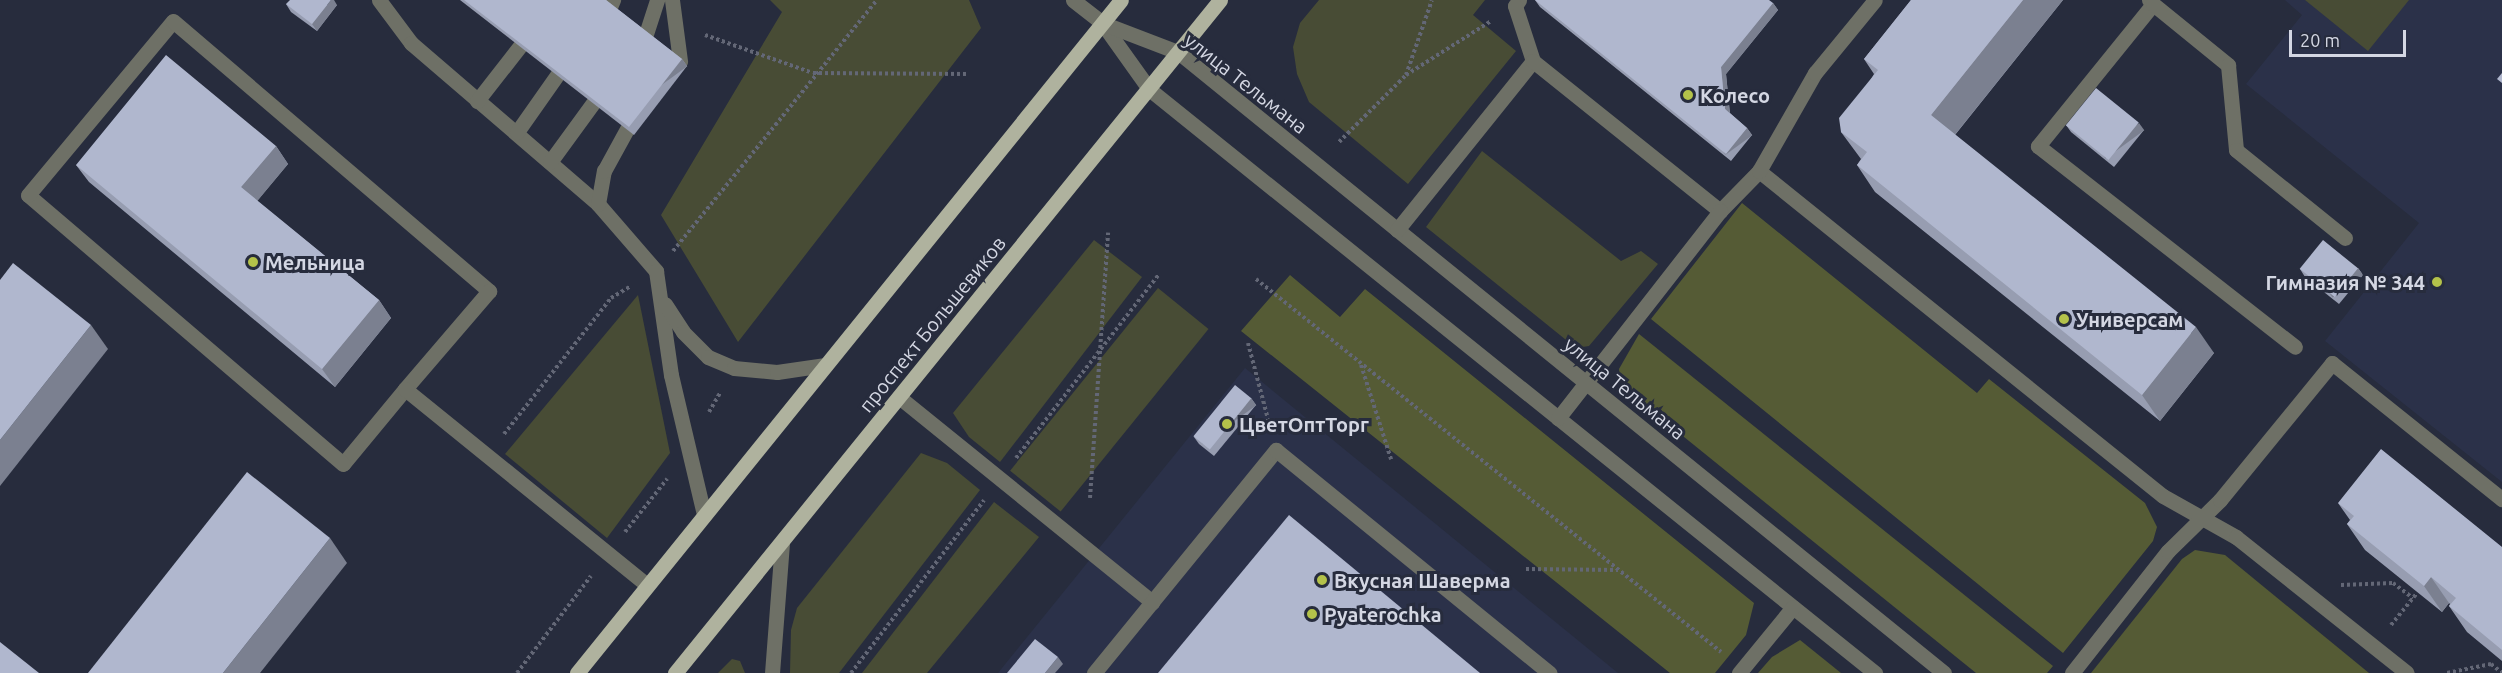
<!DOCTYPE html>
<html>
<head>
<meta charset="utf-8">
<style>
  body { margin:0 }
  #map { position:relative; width:2502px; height:673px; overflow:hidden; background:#272c3d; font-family:Ubuntu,sans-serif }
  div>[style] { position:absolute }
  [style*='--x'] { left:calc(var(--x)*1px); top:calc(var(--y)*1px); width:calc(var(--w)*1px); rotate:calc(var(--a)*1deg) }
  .built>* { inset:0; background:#2b3149 }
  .green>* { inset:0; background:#484c35; transform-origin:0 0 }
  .forest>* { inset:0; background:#555b35 }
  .path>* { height:4px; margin-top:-2px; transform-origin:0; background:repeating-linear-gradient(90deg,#636776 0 3px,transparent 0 6px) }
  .minor>* { height:15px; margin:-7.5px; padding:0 7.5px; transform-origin:7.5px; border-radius:7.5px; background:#6e7066 }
  .major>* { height:15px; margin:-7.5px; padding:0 7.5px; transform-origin:7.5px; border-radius:7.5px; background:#afb29e }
  .wall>* { inset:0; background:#979db1 }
  .shaded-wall>* { inset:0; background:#7b8090; transform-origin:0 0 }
  .building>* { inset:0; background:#b0b7ce; transform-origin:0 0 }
  .dots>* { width:16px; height:16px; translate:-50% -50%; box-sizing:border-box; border:3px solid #272c3d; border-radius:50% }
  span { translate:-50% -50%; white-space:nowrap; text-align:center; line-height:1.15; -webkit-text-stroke:6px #272c3d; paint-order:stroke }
  .street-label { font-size:20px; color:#d4d7e3 }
  .poi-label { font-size:20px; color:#d4d7e3; font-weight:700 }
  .left { translate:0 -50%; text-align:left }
  .right { translate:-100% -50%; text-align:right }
  .scale { position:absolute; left:2289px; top:30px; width:117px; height:27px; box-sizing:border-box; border:3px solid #d4d7e3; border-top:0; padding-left:8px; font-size:18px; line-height:21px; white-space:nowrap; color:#d4d7e3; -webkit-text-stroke:4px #272c3d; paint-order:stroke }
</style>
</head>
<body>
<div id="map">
  <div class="built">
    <div style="clip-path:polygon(2285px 0,2502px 0,2502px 482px,2325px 341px,2419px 223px,2246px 84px,2302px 15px)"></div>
    <div style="clip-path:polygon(1245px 368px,1618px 673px,998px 673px)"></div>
  </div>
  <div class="green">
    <div style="clip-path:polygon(770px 0,969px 0,981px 28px,738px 342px,661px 215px,782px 12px)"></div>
    <div style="clip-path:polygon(1319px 0,1485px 0,1473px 15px,1516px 51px,1408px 184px,1309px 102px,1297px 74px,1293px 47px,1300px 23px)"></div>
    <div style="clip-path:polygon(2305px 0,2409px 0,2368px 51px)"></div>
    <div style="clip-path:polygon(1482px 151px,1621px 261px,1641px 251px,1658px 264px,1589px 346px,1576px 348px,1426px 227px)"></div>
    <div style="clip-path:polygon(1094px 240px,1142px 277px,1000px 462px,969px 437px,953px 413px)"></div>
    <div style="left:1158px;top:288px;width:65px;height:235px;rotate:39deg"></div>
    <div style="clip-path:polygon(638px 295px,670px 453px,607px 538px,505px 454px)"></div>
    <div style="clip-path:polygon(921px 453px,947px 463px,980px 490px,839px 673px,790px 673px,791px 630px,797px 608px)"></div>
    <div style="clip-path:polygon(994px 502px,1039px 537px,927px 673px,862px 673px)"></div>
    <div style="clip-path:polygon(732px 659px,740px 661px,745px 673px,718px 673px)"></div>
  </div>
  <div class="forest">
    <div style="clip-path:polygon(1742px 203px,1977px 393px,1989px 379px,2145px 503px,2157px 527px,2153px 541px,2063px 653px,1651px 319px)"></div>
    <div style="clip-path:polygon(1290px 275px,1340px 317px,1365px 289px,1754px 603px,1746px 635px,1715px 673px,1670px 673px,1241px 331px)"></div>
    <div style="clip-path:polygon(1639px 334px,2053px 666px,2047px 673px,1976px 673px,1621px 386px,1619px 369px)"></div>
    <div style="clip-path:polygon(2195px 550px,2225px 555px,2369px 673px,2091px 673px,2182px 559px)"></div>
    <div style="clip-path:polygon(1800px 640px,1841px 673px,1758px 673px,1772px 657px)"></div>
  </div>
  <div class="path">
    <div style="--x:705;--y:35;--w:114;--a:19.4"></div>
    <div style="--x:813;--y:73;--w:155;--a:0.4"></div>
    <div style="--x:1406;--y:75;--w:79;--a:-70.9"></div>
    <div style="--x:1339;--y:142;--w:95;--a:-45"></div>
    <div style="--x:1406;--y:75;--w:101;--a:-32.4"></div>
    <div style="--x:673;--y:251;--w:323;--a:-50.9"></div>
    <div style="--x:1256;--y:279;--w:596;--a:38.73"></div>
    <div style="--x:1248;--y:343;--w:83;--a:75.3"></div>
    <div style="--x:1361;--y:365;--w:99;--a:72.3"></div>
    <div style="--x:709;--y:412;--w:22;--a:-60"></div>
    <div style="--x:504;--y:434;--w:173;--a:-51.8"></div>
    <div style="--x:611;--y:298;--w:23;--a:-31"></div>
    <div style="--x:1016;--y:458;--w:233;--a:-52.1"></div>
    <div style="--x:1090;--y:498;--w:266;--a:-86.1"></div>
    <div style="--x:625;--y:532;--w:68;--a:-51.6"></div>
    <div style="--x:1526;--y:569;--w:92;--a:0.6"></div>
    <div style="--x:2341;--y:585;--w:52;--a:-2.2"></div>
    <div style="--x:2393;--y:583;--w:25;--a:37"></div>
    <div style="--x:2391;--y:625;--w:41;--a:-50.9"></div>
    <div style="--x:517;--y:673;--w:122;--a:-52.7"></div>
    <div style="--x:851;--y:673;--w:218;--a:-52.4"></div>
    <div style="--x:2447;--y:673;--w:45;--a:-11.6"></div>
    <div style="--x:2491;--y:664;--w:14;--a:39"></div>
  </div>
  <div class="minor">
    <div style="--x:379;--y:0;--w:54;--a:53.3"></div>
    <div style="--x:411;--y:43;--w:247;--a:40.7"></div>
    <div style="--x:598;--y:204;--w:89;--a:49.1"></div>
    <div style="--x:656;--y:271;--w:105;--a:81.8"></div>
    <div style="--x:671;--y:375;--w:144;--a:76.7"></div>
    <div style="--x:672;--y:0;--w:62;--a:82.5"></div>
    <div style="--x:1073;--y:0;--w:37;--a:38"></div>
    <div style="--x:1102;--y:23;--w:81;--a:54.5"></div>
    <div style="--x:1149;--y:89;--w:932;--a:38.81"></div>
    <div style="--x:1519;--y:0;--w:7;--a:124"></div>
    <div style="--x:1515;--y:6;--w:58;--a:71.9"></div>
    <div style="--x:2149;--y:0;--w:6;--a:45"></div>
    <div style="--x:2153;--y:4;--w:183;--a:129"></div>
    <div style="--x:2038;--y:146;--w:326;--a:38"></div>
    <div style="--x:2153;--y:4;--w:97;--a:39.1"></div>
    <div style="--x:2228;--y:65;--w:85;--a:84.6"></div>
    <div style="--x:2236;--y:150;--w:140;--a:38.9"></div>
    <div style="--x:610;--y:7;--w:8;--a:-67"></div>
    <div style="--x:1102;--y:23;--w:81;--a:20.9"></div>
    <div style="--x:1178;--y:52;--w:986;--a:39.03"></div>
    <div style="--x:646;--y:34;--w:36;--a:-72"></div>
    <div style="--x:477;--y:101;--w:70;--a:-52"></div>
    <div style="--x:517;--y:132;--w:70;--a:-54.9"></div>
    <div style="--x:550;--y:162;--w:73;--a:-53.9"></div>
    <div style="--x:1759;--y:171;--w:518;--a:38.82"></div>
    <div style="--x:2163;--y:496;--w:84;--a:29.3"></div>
    <div style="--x:2236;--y:537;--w:218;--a:38.5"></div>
    <div style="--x:598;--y:204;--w:34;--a:-80"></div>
    <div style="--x:604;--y:171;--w:48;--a:-61.3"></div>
    <div style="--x:1720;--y:211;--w:56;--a:-45.7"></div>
    <div style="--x:1759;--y:171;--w:113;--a:-60.3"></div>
    <div style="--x:1815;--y:73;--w:94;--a:-50.6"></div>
    <div style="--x:1397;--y:230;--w:217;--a:-51.2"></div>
    <div style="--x:1533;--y:61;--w:240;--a:38.7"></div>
    <div style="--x:1720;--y:211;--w:263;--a:128"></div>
    <div style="--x:665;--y:304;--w:33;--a:57"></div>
    <div style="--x:683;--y:332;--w:35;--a:45"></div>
    <div style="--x:708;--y:357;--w:28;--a:23"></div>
    <div style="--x:734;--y:368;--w:43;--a:5.3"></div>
    <div style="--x:777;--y:372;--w:49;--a:-8.3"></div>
    <div style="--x:405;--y:389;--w:97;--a:129.6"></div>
    <div style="--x:343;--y:464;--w:414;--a:-139.5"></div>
    <div style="--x:28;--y:195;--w:226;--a:-50.2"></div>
    <div style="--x:173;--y:21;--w:416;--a:40.5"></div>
    <div style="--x:489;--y:291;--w:129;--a:130.6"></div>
    <div style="--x:405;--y:389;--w:311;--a:39"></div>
    <div style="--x:899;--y:397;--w:326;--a:39"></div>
    <div style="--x:772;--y:673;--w:131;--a:-85.6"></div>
    <div style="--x:1094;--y:673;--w:288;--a:-50.8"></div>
    <div style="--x:1276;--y:450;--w:353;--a:39.2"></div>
    <div style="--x:1739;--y:673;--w:85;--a:-50.7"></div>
    <div style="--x:2072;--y:673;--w:155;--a:-51.8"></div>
    <div style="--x:2168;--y:551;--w:73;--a:-44.4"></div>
    <div style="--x:2220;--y:500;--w:177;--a:-50.7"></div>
    <div style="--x:2332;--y:363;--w:218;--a:38.7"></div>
  </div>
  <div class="major">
    <div style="--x:577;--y:673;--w:865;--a:-51.05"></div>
    <div style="--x:675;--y:673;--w:866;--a:-51"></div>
  </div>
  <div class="wall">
    <div style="clip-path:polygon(460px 0,606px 0,682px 59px,687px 66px,634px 135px)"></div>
    <div style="clip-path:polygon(1535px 0,1773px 3px,1778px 10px,1726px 74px,1730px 113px,1747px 128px,1752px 135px,1731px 161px,1540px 7px)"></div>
    <div style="clip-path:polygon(1911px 0,2063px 0,1955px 135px,2214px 353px,2160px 421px,1875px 192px,1857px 165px,1861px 159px,1841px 132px,1874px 74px,1864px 59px)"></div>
    <div style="clip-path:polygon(286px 4px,337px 5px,317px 31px,291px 12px)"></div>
    <div style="clip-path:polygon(2066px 125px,2144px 130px,2114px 167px,2071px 132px)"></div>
    <div style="clip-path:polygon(276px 146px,288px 164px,257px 201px,379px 300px,391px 318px,335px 387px,89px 182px,76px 165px)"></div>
    <div style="clip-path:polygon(2358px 268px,2363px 275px,2339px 304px,2305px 277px,2300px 269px)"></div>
    <div style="clip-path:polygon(1251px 398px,1256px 405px,1214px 456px,1199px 444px,1194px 437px)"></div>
    <div style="clip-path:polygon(2338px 503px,2502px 547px,2502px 661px,2467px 632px,2449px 606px,2450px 604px,2449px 603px,2442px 612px,2365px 550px,2347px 524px,2350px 520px)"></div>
  </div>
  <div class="shaded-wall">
    <div style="clip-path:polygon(331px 0,334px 0,337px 5px,317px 31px,312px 24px)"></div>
    <div style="clip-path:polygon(2023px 0,2063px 0,1949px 142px,1931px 115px)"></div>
    <div style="clip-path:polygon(1773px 3px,1778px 10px,1726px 74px,1730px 116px,1725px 109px,1721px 67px)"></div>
    <div style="left:682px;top:59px;width:9px;height:86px;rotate:54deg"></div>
    <div style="left:2139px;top:123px;width:9px;height:48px;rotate:54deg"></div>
    <div style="left:1747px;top:128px;width:9px;height:33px;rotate:54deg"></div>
    <div style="clip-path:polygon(276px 146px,288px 164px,254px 205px,241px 187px)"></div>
    <div style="left:2358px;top:268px;width:9px;height:38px;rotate:54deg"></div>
    <div style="clip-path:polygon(379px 300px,391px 318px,335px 387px,322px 369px)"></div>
    <div style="clip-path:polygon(91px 325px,108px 349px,0 486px,0 440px)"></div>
    <div style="clip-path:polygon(2196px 327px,2214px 353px,2160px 421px,2142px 395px)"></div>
    <div style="left:1251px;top:398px;width:9px;height:66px;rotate:54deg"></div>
    <div style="clip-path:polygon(330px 538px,347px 563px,260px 673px,223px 673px)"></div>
    <div style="clip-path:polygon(2431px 577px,2449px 603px,2442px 612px,2424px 586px)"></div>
    <div style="clip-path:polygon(1058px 657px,1063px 664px,1055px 673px,1045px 673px)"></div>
  </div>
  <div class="building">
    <div style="clip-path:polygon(290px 0,331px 0,312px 24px,286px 4px)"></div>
    <div style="clip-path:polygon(464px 0,606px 0,682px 59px,629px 127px)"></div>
    <div style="clip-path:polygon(1535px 0,1769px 0,1773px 3px,1721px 67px,1725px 109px,1747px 128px,1726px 154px)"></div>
    <div style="clip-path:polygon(1911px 0,2023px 0,1931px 115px,2196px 327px,2142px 395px,1857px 165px,1867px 152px,1841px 132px,1839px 118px,1878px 70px,1864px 59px)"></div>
    <div style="clip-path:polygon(166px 55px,276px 146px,241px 187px,379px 300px,322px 369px,76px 165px)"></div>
    <div style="clip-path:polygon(2502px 73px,2502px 83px,2497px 79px)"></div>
    <div style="left:2096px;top:88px;width:55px;height:48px;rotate:39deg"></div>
    <div style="left:2323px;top:240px;width:45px;height:37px;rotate:39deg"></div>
    <div style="clip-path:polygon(13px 263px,91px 325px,0 440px,0 280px)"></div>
    <div style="left:1235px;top:385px;width:21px;height:66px;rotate:39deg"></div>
    <div style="clip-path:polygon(2381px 449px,2502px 547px,2502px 650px,2449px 606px,2456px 598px,2431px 577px,2424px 586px,2347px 524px,2354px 516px,2338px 503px)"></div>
    <div style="clip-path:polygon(247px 472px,330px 538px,223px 673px,88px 673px)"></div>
    <div style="clip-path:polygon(1289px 515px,1480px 673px,1158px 673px)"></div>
    <div style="clip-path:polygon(1035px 639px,1058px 657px,1045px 673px,1007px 673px)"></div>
    <div style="clip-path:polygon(0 642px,39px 673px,0 673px)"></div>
  </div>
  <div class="dots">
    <div style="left:1688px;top:95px;background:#b4c24a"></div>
    <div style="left:253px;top:262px;background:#b4c24a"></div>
    <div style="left:2437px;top:282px;background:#b4c24a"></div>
    <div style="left:2064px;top:319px;background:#b4c24a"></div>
    <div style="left:1227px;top:424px;background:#b4c24a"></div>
    <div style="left:1322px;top:580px;background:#b4c24a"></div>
    <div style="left:1312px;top:614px;background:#b4c24a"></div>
  </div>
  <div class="street-label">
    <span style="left:1246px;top:83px;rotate:38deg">улица Тельмана</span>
    <span style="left:932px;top:324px;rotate:-51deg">проспект Большевиков</span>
    <span style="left:1625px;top:388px;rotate:39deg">улица Тельмана</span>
  </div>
  <div class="poi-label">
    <span class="left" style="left:1700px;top:95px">Колесо</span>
    <span class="left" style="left:265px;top:262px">Мельница</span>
    <span class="right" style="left:2425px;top:282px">Гимназия № 344</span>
    <span class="left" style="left:2076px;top:319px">Универсам</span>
    <span class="left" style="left:1239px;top:424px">ЦветОптТорг</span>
    <span class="left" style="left:1334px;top:580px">Вкусная Шаверма</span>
    <span class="left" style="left:1324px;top:614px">Pyaterochka</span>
  </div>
  <div class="scale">20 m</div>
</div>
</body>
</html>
